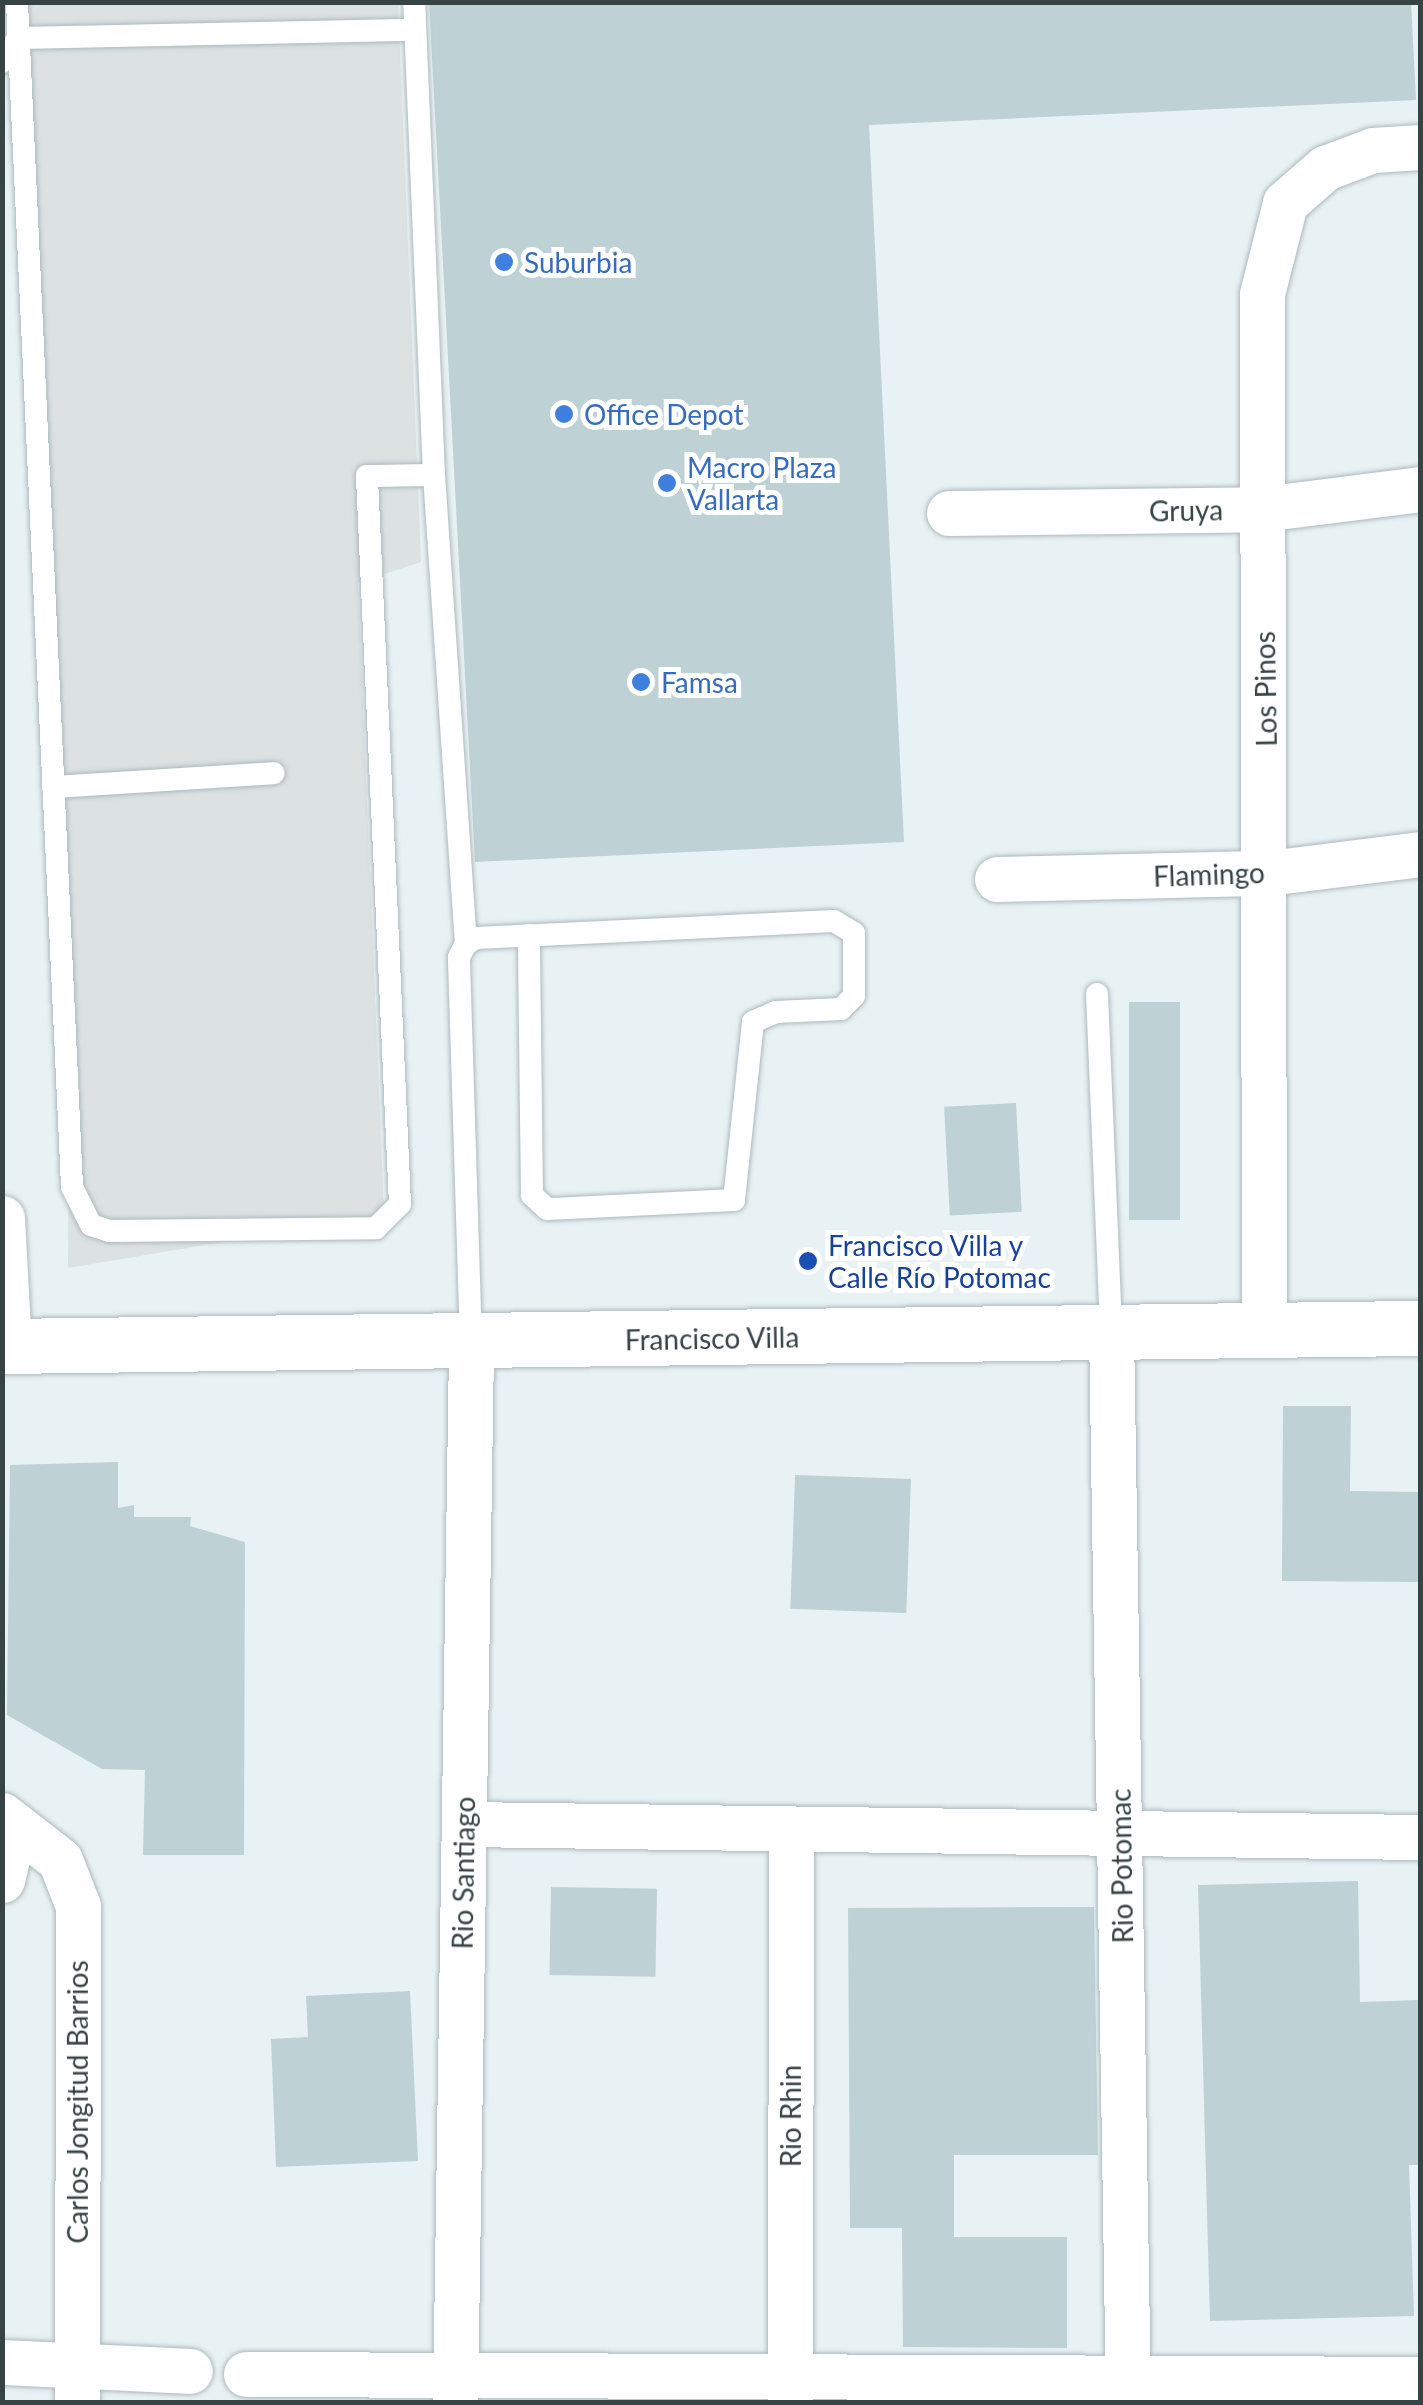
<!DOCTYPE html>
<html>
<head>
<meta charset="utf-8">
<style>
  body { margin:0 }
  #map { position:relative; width:1423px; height:2405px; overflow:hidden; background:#e8f1f3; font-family:Lato,sans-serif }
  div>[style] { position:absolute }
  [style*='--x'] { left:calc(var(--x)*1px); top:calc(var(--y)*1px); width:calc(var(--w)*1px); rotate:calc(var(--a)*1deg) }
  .parking>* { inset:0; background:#dce1e2 }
  .building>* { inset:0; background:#bed1d4; transform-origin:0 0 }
  .roads { filter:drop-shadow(0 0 2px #abbabe) drop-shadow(0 0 2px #abbabe) }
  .service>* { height:22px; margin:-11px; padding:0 11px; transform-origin:11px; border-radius:11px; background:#fff }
  .minor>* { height:45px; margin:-22.5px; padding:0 22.5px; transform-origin:22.5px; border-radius:22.5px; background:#fff }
  .tertiary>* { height:55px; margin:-27.5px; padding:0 27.5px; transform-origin:27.5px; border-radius:27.5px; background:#fff }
  .dots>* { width:28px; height:28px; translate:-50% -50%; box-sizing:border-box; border:5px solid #fff; border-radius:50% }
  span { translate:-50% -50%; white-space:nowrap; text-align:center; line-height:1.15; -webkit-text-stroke:10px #fff; paint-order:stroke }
  .shop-label { font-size:28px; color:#366cbe }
  .left { translate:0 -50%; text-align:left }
  .street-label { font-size:28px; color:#374446 }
  .transit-label { font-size:28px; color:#164399 }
  .frame { position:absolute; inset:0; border:5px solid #374446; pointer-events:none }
</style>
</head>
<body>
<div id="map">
  <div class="parking">
    <div style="clip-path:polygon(11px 3px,398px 3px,421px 562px,358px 583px,384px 1215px,68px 1268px,69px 1123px)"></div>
  </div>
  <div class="building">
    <div style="clip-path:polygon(429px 2px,1411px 2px,1416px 100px,869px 125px,904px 842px,475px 862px)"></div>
    <div style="left:1129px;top:1002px;width:51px;height:218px"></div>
    <div style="left:1016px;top:1103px;width:109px;height:72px;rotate:87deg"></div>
    <div style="clip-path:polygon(1283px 1406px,1351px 1406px,1350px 1491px,1420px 1492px,1420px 1582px,1282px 1581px)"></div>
    <div style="clip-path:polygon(118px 1462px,118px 1508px,134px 1505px,134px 1517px,191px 1517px,190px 1526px,245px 1542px,244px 1855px,143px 1855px,145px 1770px,102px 1769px,7px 1715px,10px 1465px)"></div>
    <div style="left:911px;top:1479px;width:134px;height:116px;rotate:92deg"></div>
    <div style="clip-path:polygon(1358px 1881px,1360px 2002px,1420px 2000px,1420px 2165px,1409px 2165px,1414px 2316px,1210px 2321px,1198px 1885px)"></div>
    <div style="left:551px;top:1887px;width:106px;height:88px;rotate:1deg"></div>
    <div style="clip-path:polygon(1094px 1907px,1098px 2155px,954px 2155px,954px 2237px,1067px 2237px,1067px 2348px,903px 2347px,902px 2228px,850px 2228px,848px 1908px)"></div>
    <div style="clip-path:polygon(410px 1991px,418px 2161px,276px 2167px,271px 2039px,308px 2037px,306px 1996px)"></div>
  </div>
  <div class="roads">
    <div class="service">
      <div style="--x:17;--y:2;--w:1186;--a:87.34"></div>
      <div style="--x:72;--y:1187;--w:42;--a:63.4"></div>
      <div style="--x:91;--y:1225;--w:19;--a:18"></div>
      <div style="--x:109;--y:1231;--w:267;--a:-0.6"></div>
      <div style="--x:376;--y:1228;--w:34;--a:-45"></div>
      <div style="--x:400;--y:1204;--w:729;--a:-92.6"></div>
      <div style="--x:367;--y:476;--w:67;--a:-0.9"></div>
      <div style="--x:434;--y:475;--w:473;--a:-92.4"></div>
      <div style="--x:2;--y:62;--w:29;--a:-56"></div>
      <div style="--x:18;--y:38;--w:397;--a:-1.2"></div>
      <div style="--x:434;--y:475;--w:470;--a:86.1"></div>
      <div style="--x:53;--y:787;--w:221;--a:-3.6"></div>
      <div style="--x:1097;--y:994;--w:335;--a:87.6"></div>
      <div style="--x:471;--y:1343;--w:386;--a:-91.8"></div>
      <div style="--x:459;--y:957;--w:15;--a:-62"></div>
      <div style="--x:466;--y:944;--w:12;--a:-31"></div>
      <div style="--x:476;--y:938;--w:169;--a:-2.7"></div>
      <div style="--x:645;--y:930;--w:189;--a:-2.7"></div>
      <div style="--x:834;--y:921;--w:23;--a:31"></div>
      <div style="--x:854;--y:933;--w:63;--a:90"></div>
      <div style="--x:854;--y:996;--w:18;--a:135"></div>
      <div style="--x:841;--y:1009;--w:65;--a:177.4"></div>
      <div style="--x:776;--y:1012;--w:25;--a:157"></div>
      <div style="--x:753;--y:1022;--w:179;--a:96.1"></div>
      <div style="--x:734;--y:1200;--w:187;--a:177.2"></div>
      <div style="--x:547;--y:1209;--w:21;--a:-137"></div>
      <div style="--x:532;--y:1195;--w:260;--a:-90.7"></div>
    </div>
    <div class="minor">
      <div style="--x:949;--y:513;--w:313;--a:-0.7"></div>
      <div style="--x:1262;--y:509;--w:159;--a:-7.2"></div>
      <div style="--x:997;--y:879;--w:271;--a:-1.3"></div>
      <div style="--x:1268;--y:873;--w:153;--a:-7.1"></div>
      <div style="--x:2;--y:1218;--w:128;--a:86.9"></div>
      <div style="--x:1111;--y:1329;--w:1073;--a:89.09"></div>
      <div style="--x:1264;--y:1329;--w:1035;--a:-90.11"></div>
      <div style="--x:1262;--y:294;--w:94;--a:-75.8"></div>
      <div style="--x:1285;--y:203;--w:53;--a:-41.2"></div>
      <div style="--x:1325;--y:168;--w:51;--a:-20.6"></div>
      <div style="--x:1373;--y:150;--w:47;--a:-3.7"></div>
      <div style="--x:2;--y:1815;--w:73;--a:37.8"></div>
      <div style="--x:60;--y:1860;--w:49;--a:68.6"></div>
      <div style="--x:78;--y:1906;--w:496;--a:90.1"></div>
      <div style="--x:464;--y:1824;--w:956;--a:0.78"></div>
      <div style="--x:2;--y:1880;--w:56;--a:-76.5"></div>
      <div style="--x:2;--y:2362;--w:188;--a:2.7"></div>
      <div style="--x:246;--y:2374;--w:1174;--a:0.24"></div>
      <div style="--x:455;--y:2402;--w:1059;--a:-89.13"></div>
      <div style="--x:790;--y:2402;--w:573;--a:-89.9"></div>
    </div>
    <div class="tertiary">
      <div style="--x:2;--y:1346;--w:1418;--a:-0.73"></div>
    </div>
  </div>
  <div class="dots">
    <div style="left:504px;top:262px;background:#3f7fe0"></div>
    <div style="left:564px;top:414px;background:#3f7fe0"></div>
    <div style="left:667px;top:483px;background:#3f7fe0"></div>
    <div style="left:641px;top:682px;background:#3f7fe0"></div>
    <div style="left:808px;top:1261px;background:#1a4fb4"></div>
  </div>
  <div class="shop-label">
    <span class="left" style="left:524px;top:262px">Suburbia</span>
    <span class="left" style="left:584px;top:414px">Office Depot</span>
    <span class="left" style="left:687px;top:483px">Macro Plaza<br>Vallarta</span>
    <span class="left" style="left:661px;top:682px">Famsa</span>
  </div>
  <div class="street-label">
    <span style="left:1186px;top:510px;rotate:-1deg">Gruya</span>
    <span style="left:1265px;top:689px;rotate:-91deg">Los Pinos</span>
    <span style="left:1209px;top:874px;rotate:-2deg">Flamingo</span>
    <span style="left:712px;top:1338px;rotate:-1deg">Francisco Villa</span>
    <span style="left:1121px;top:1866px;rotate:-91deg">Rio Potomac</span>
    <span style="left:463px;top:1873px;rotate:-89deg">Rio Santiago</span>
    <span style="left:77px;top:2102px;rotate:-90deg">Carlos Jongitud Barrios</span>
    <span style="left:790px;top:2116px;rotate:-90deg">Rio Rhin</span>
  </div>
  <div class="transit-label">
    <span class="left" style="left:828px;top:1261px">Francisco Villa y<br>Calle Río Potomac</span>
  </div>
  <div class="frame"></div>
</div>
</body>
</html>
